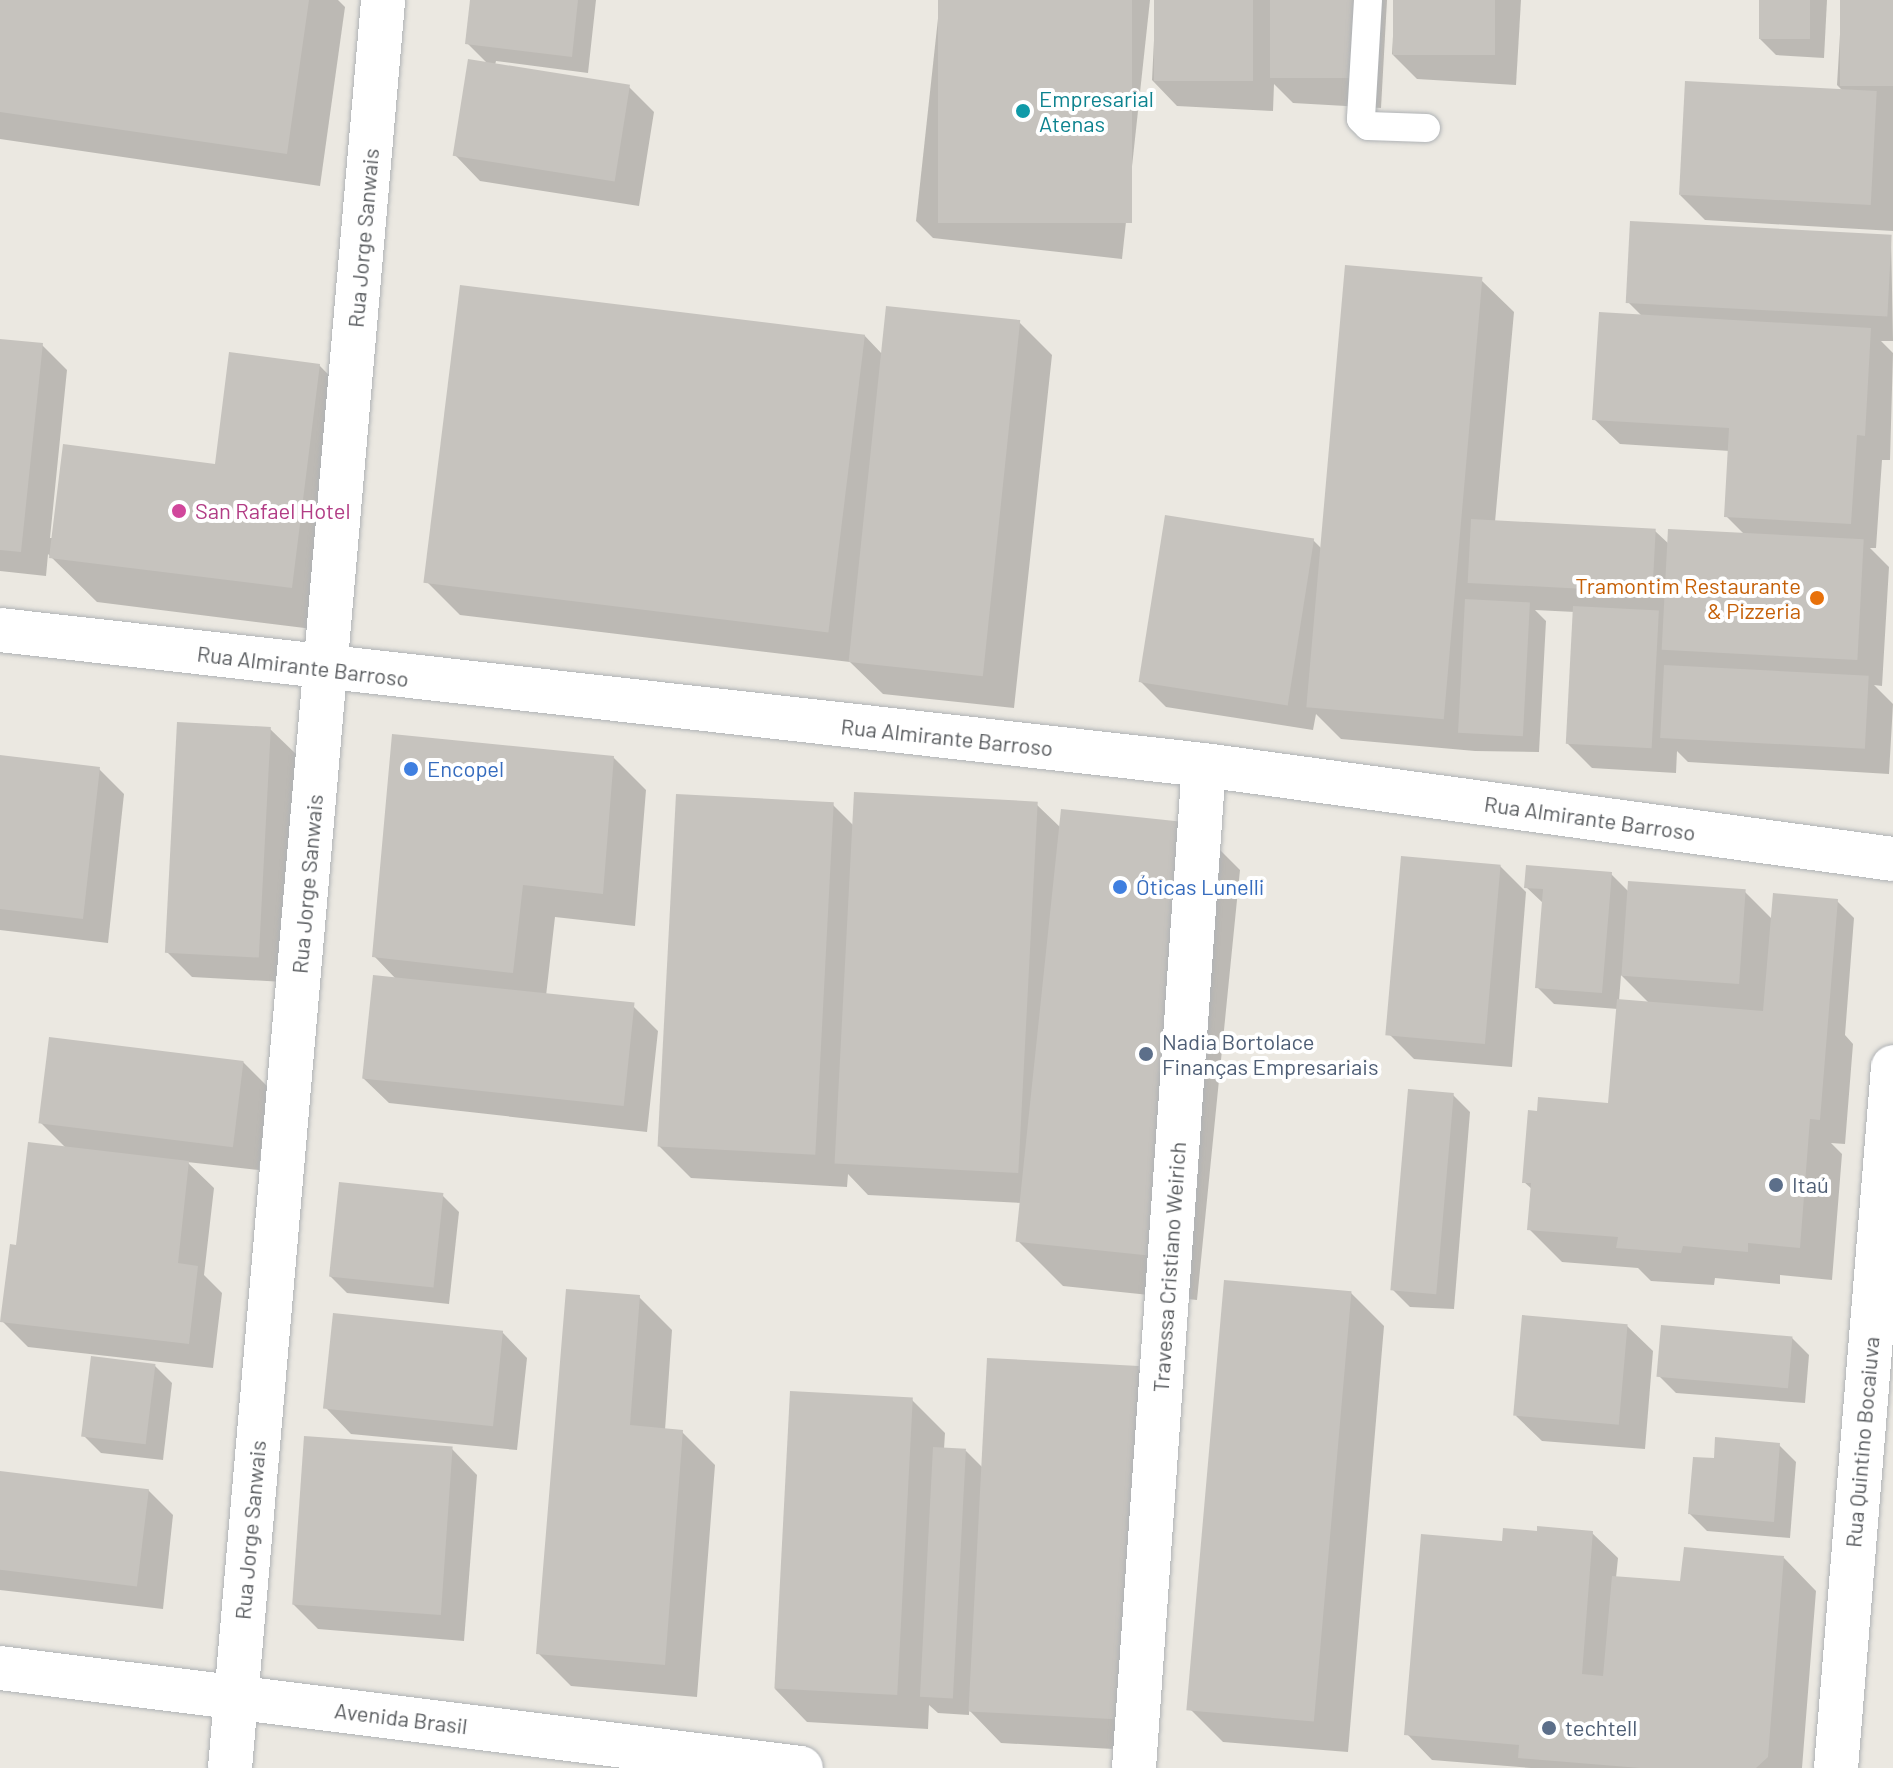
<!DOCTYPE html>
<html>
<head>
<meta charset="utf-8">
<style>
  body { margin:0 }
  #map { position:relative; width:1893px; height:1768px; overflow:hidden; background:#ebe8e1; font-family:Barlow,sans-serif }
  div>[style] { position:absolute }
  [style*='--x'] { left:calc(var(--x)*1px); top:calc(var(--y)*1px); width:calc(var(--w)*1px); rotate:calc(var(--a)*1deg) }
  .shadow>* { inset:0; background:#0003 }
  .building>* { inset:0; background:#c6c3be; transform-origin:0 0 }
  .roads { filter:drop-shadow(0 0 2px #afb2b5) drop-shadow(0 0 2px #afb2b5) }
  .service>* { height:28px; margin:-14px; padding:0 14px; transform-origin:14px; border-radius:14px; background:#fff }
  .minor>* { height:44px; margin:-22px; padding:0 22px; transform-origin:22px; border-radius:22px; background:#fff }
  .tertiary>* { height:44px; margin:-22px; padding:0 22px; transform-origin:22px; border-radius:22px; background:#fff }
  .dots>* { width:22px; height:22px; translate:-50% -50%; box-sizing:border-box; border:4px solid #fff; border-radius:50% }
  span { translate:-50% -50%; white-space:nowrap; text-align:center; line-height:1.15; -webkit-text-stroke:8px #fff; paint-order:stroke }
  .culture-label { font-size:22px; color:#0d838f }
  .left { translate:0 -50%; text-align:left }
  .street-label { font-size:22px; color:#5a5d60 }
  .hotel-label { font-size:22px; color:#b23c85 }
  .food-label { font-size:22px; color:#c56008 }
  .right { translate:-100% -50%; text-align:right }
  .shop-label { font-size:22px; color:#366cbe }
  .service-label { font-size:22px; color:#4e5e75 }
</style>
</head>
<body>
<div id="map">
  <div class="shadow">
    <div style="clip-path:polygon(0 0,338px 0,345px 7px,320px 186px,0 139px)"></div>
    <div style="clip-path:polygon(472px 0,596px 0,588px 73px,496px 61px,495px 65px,629px 87px,654px 112px,639px 206px,480px 181px,455px 155px,488px 64px,467px 43px)"></div>
    <div style="clip-path:polygon(940px 0,1150px 0,1122px 259px,933px 238px,916px 221px)"></div>
    <div style="clip-path:polygon(1156px 0,1387px 0,1381px 108px,1293px 103px,1274px 84px,1273px 111px,1177px 106px,1152px 80px)"></div>
    <div style="clip-path:polygon(1395px 0,1521px 0,1516px 85px,1417px 79px,1392px 54px)"></div>
    <div style="clip-path:polygon(1761px 0,1827px 0,1824px 58px,1776px 55px,1759px 38px)"></div>
    <div style="clip-path:polygon(1842px 0,1893px 0,1893px 231px,1705px 220px,1680px 195px,1843px 91px,1837px 85px)"></div>
    <div style="clip-path:polygon(1891px 237px,1893px 341px,1881px 341px,1893px 353px,1890px 460px,1882px 460px,1876px 548px,1870px 548px,1889px 567px,1882px 686px,1874px 685px,1893px 704px,1889px 774px,1688px 762px,1677px 751px,1676px 773px,1592px 768px,1567px 743px,1575px 612px,1535px 610px,1546px 621px,1539px 752px,1475px 751px,1341px 739px,1316px 714px,1313px 730px,1166px 707px,1141px 682px,1313px 540px,1322px 549px,1481px 280px,1514px 312px,1495px 522px,1655px 531px,1670px 545px,1745px 535px,1726px 516px,1730px 451px,1620px 444px,1594px 419px,1643px 317px,1628px 302px)"></div>
    <div style="clip-path:polygon(1019px 322px,1052px 355px,1014px 708px,883px 694px,850px 662px,460px 615px,427px 582px,864px 335px,883px 355px)"></div>
    <div style="clip-path:polygon(0 341px,42px 345px,67px 370px,50px 538px,54px 538px,216px 466px,319px 365px,364px 411px,337px 632px,97px 602px,48px 554px,46px 576px,0 571px)"></div>
    <div style="clip-path:polygon(270px 729px,296px 754px,284px 982px,192px 977px,167px 952px)"></div>
    <div style="clip-path:polygon(0 757px,99px 769px,124px 794px,108px 943px,0 930px)"></div>
    <div style="clip-path:polygon(613px 757px,646px 790px,635px 926px,555px 917px,546px 996px,633px 1006px,658px 1031px,647px 1132px,389px 1103px,363px 1078px,397px 980px,374px 956px)"></div>
    <div style="clip-path:polygon(833px 805px,854px 826px,1037px 805px,1061px 828px,1195px 825px,1240px 870px,1197px 1300px,1063px 1286px,1018px 1241px,1022px 1203px,868px 1195px,848px 1174px,847px 1187px,691px 1178px,658px 1145px)"></div>
    <div style="clip-path:polygon(1500px 866px,1526px 892px,1512px 1067px,1414px 1059px,1389px 1034px)"></div>
    <div style="clip-path:polygon(evenodd,1611px 874px,1629px 892px,1745px 892px,1773px 920px,1837px 901px,1854px 918px,1845px 1035px,1853px 1044px,1845px 1144px,1831px 1143px,1842px 1154px,1832px 1280px,1780px 1275px,1780px 1284px,1715px 1278px,1714px 1285px,1651px 1281px,1638px 1268px,1562px 1262px,1529px 1229px,1533px 1190px,1524px 1182px,1610px 1105px,1618px 1009px,1554px 1004px,1537px 987px,1544px 904px,1526px 887px,1611px 874px,1621px 975px,1650px 1004px,1619px 1001px,1621px 975px)"></div>
    <div style="clip-path:polygon(243px 1062px,268px 1087px,259px 1170px,187px 1162px,214px 1188px,204px 1275px,222px 1293px,213px 1368px,28px 1347px,3px 1322px,18px 1247px,67px 1149px,40px 1122px)"></div>
    <div style="clip-path:polygon(1453px 1095px,1470px 1112px,1454px 1309px,1410px 1307px,1393px 1290px)"></div>
    <div style="clip-path:polygon(442px 1195px,459px 1212px,449px 1304px,347px 1293px,330px 1276px)"></div>
    <div style="clip-path:polygon(1351px 1293px,1384px 1326px,1348px 1752px,1223px 1742px,1190px 1709px)"></div>
    <div style="clip-path:polygon(639px 1297px,672px 1330px,665px 1430px,682px 1432px,715px 1465px,697px 1697px,571px 1686px,538px 1653px)"></div>
    <div style="clip-path:polygon(1627px 1326px,1653px 1351px,1645px 1449px,1542px 1441px,1516px 1416px)"></div>
    <div style="clip-path:polygon(502px 1332px,527px 1358px,517px 1450px,351px 1434px,326px 1408px)"></div>
    <div style="clip-path:polygon(1792px 1338px,1809px 1355px,1805px 1403px,1676px 1393px,1659px 1376px)"></div>
    <div style="clip-path:polygon(155px 1366px,172px 1383px,163px 1460px,101px 1453px,84px 1436px)"></div>
    <div style="clip-path:polygon(1138px 1369px,1171px 1401px,1151px 1751px,1001px 1743px,969px 1710px,969px 1715px,938px 1713px,929px 1705px,928px 1729px,807px 1722px,775px 1689px,912px 1400px,945px 1433px,944px 1449px,966px 1451px,982px 1467px)"></div>
    <div style="clip-path:polygon(1779px 1445px,1796px 1462px,1790px 1538px,1707px 1531px,1690px 1514px,1716px 1461px)"></div>
    <div style="clip-path:polygon(452px 1449px,477px 1475px,464px 1641px,318px 1629px,293px 1604px)"></div>
    <div style="clip-path:polygon(0 1473px,148px 1490px,173px 1515px,163px 1609px,0 1590px)"></div>
    <div style="clip-path:polygon(1538px 1533px,1592px 1533px,1618px 1558px,1616px 1578px,1682px 1584px,1784px 1558px,1816px 1591px,1802px 1768px,1531px 1768px,1432px 1760px,1407px 1734px,1504px 1543px)"></div>
  </div>
  <div class="building">
    <div style="clip-path:polygon(0 0,309px 0,287px 154px,0 112px)"></div>
    <div style="clip-path:polygon(470px 0,578px 0,572px 57px,465px 44px)"></div>
    <div style="left:938px;top:0;width:194px;height:223px"></div>
    <div style="left:1154px;top:0;width:99px;height:81px"></div>
    <div style="left:1270px;top:0;width:91px;height:78px"></div>
    <div style="left:1393px;top:0;width:102px;height:55px"></div>
    <div style="left:1759px;top:0;width:51px;height:39px"></div>
    <div style="left:1840px;top:0;width:53px;height:86px"></div>
    <div style="left:468px;top:59px;width:164px;height:98px;rotate:9deg"></div>
    <div style="left:1685px;top:81px;width:192px;height:114px;rotate:3deg"></div>
    <div style="left:1630px;top:221px;width:262px;height:82px;rotate:3deg"></div>
    <div style="left:1345px;top:265px;width:138px;height:444px;rotate:5deg"></div>
    <div style="left:460px;top:285px;width:408px;height:300px;rotate:7deg"></div>
    <div style="left:886px;top:306px;width:135px;height:358px;rotate:6deg"></div>
    <div style="clip-path:polygon(1599px 312px,1871px 328px,1865px 436px,1857px 435px,1851px 524px,1724px 517px,1729px 428px,1592px 420px)"></div>
    <div style="clip-path:polygon(0 339px,43px 343px,21px 552px,0 550px)"></div>
    <div style="clip-path:polygon(229px 352px,320px 364px,292px 588px,49px 558px,63px 444px,215px 464px)"></div>
    <div style="left:1165px;top:515px;width:151px;height:169px;rotate:9deg"></div>
    <div style="left:1471px;top:519px;width:185px;height:64px;rotate:3deg"></div>
    <div style="left:1668px;top:529px;width:196px;height:121px;rotate:3deg"></div>
    <div style="left:1465px;top:599px;width:65px;height:134px;rotate:3deg"></div>
    <div style="left:1573px;top:606px;width:86px;height:138px;rotate:3deg"></div>
    <div style="left:1664px;top:665px;width:205px;height:73px;rotate:3deg"></div>
    <div style="left:177px;top:722px;width:94px;height:231px;rotate:3deg"></div>
    <div style="clip-path:polygon(392px 734px,614px 756px,603px 894px,523px 885px,513px 973px,372px 957px)"></div>
    <div style="clip-path:polygon(0 755px,100px 767px,83px 919px,0 909px)"></div>
    <div style="left:854px;top:792px;width:184px;height:372px;rotate:3deg"></div>
    <div style="left:676px;top:794px;width:158px;height:353px;rotate:3deg"></div>
    <div style="left:1061px;top:809px;width:136px;height:435px;rotate:6deg"></div>
    <div style="left:1401px;top:856px;width:100px;height:180px;rotate:5deg"></div>
    <div style="clip-path:polygon(1526px 865px,1612px 872px,1602px 993px,1535px 988px,1543px 889px,1524px 888px)"></div>
    <div style="left:1628px;top:881px;width:118px;height:95px;rotate:4deg"></div>
    <div style="clip-path:polygon(1773px 893px,1838px 899px,1820px 1120px,1810px 1119px,1800px 1248px,1748px 1243px,1748px 1252px,1683px 1246px,1681px 1253px,1616px 1248px,1618px 1237px,1527px 1230px,1531px 1183px,1522px 1183px,1528px 1110px,1537px 1111px,1538px 1097px,1608px 1103px,1617px 999px,1763px 1011px)"></div>
    <div style="left:373px;top:975px;width:263px;height:104px;rotate:6deg"></div>
    <div style="left:49px;top:1037px;width:196px;height:87px;rotate:7deg"></div>
    <div style="left:1408px;top:1089px;width:46px;height:202px;rotate:5deg"></div>
    <div style="clip-path:polygon(28px 1142px,189px 1161px,178px 1263px,198px 1266px,189px 1344px,0 1322px,10px 1244px,16px 1245px)"></div>
    <div style="left:339px;top:1182px;width:105px;height:95px;rotate:6deg"></div>
    <div style="left:1224px;top:1280px;width:128px;height:432px;rotate:5deg"></div>
    <div style="clip-path:polygon(566px 1289px,640px 1295px,630px 1425px,683px 1430px,665px 1665px,536px 1654px)"></div>
    <div style="left:333px;top:1313px;width:171px;height:96px;rotate:6deg"></div>
    <div style="left:1522px;top:1315px;width:106px;height:101px;rotate:5deg"></div>
    <div style="left:1661px;top:1325px;width:132px;height:52px;rotate:5deg"></div>
    <div style="left:91px;top:1356px;width:65px;height:81px;rotate:7deg"></div>
    <div style="left:987px;top:1358px;width:152px;height:354px;rotate:3deg"></div>
    <div style="left:790px;top:1391px;width:123px;height:298px;rotate:3deg"></div>
    <div style="left:304px;top:1436px;width:149px;height:169px;rotate:4deg"></div>
    <div style="clip-path:polygon(1715px 1437px,1780px 1443px,1774px 1522px,1688px 1514px,1693px 1457px,1714px 1458px)"></div>
    <div style="left:933px;top:1447px;width:33px;height:250px;rotate:3deg"></div>
    <div style="left:0;top:1471px;width:150px;height:98px;rotate:7deg"></div>
    <div style="clip-path:polygon(1537px 1526px,1593px 1531px,1582px 1674px,1603px 1676px,1612px 1576px,1680px 1581px,1684px 1547px,1784px 1556px,1768px 1757px,1756px 1768px,1640px 1768px,1518px 1758px,1519px 1745px,1404px 1735px,1421px 1534px,1502px 1541px,1503px 1528px,1537px 1531px)"></div>
  </div>
  <div class="roads">
    <div class="service">
      <div style="--x:1368;--y:0;--w:119;--a:93.4"></div>
      <div style="--x:1361;--y:119;--w:10;--a:45"></div>
      <div style="--x:1368;--y:126;--w:58;--a:2"></div>
    </div>
    <div class="minor">
      <div style="--x:0;--y:630;--w:1212;--a:6.4"></div>
      <div style="--x:1204;--y:765;--w:695;--a:7.77"></div>
      <div style="--x:230;--y:1768;--w:1775;--a:-85.05"></div>
      <div style="--x:1134;--y:1768;--w:1005;--a:-86.01"></div>
      <div style="--x:1836;--y:1768;--w:703;--a:-85.35"></div>
    </div>
    <div class="tertiary">
      <div style="--x:0;--y:1668;--w:807;--a:7.12"></div>
    </div>
  </div>
  <div class="dots">
    <div style="left:1023px;top:111px;background:#0f9aa8"></div>
    <div style="left:179px;top:511px;background:#d1479c"></div>
    <div style="left:1817px;top:598px;background:#e8710a"></div>
    <div style="left:411px;top:769px;background:#3f7fe0"></div>
    <div style="left:1120px;top:887px;background:#3f7fe0"></div>
    <div style="left:1146px;top:1054px;background:#5c6f8a"></div>
    <div style="left:1776px;top:1185px;background:#5c6f8a"></div>
    <div style="left:1549px;top:1728px;background:#5c6f8a"></div>
  </div>
  <div class="culture-label">
    <span class="left" style="left:1039px;top:111px">Empresarial<br>Atenas</span>
  </div>
  <div class="street-label">
    <span style="left:363px;top:238px;rotate:-85deg">Rua Jorge Sanwais</span>
    <span style="left:303px;top:666px;rotate:7deg">Rua Almirante Barroso</span>
    <span style="left:947px;top:737px;rotate:6deg">Rua Almirante Barroso</span>
    <span style="left:1590px;top:818px;rotate:8deg">Rua Almirante Barroso</span>
    <span style="left:307px;top:884px;rotate:-85deg">Rua Jorge Sanwais</span>
    <span style="left:1169px;top:1267px;rotate:-86deg">Travessa Cristiano Weirich</span>
    <span style="left:1862px;top:1442px;rotate:-85deg">Rua Quintino Bocaiuva</span>
    <span style="left:250px;top:1530px;rotate:-85deg">Rua Jorge Sanwais</span>
    <span style="left:401px;top:1718px;rotate:7deg">Avenida Brasil</span>
  </div>
  <div class="hotel-label">
    <span class="left" style="left:195px;top:511px">San Rafael Hotel</span>
  </div>
  <div class="food-label">
    <span class="right" style="left:1801px;top:598px">Tramontim Restaurante<br>&amp; Pizzeria</span>
  </div>
  <div class="shop-label">
    <span class="left" style="left:427px;top:769px">Encopel</span>
    <span class="left" style="left:1136px;top:887px">Óticas Lunelli</span>
  </div>
  <div class="service-label">
    <span class="left" style="left:1162px;top:1054px">Nadia Bortolace<br>Finanças Empresariais</span>
    <span class="left" style="left:1792px;top:1185px">Itaú</span>
    <span class="left" style="left:1565px;top:1728px">techtell</span>
  </div>
</div>
</body>
</html>
